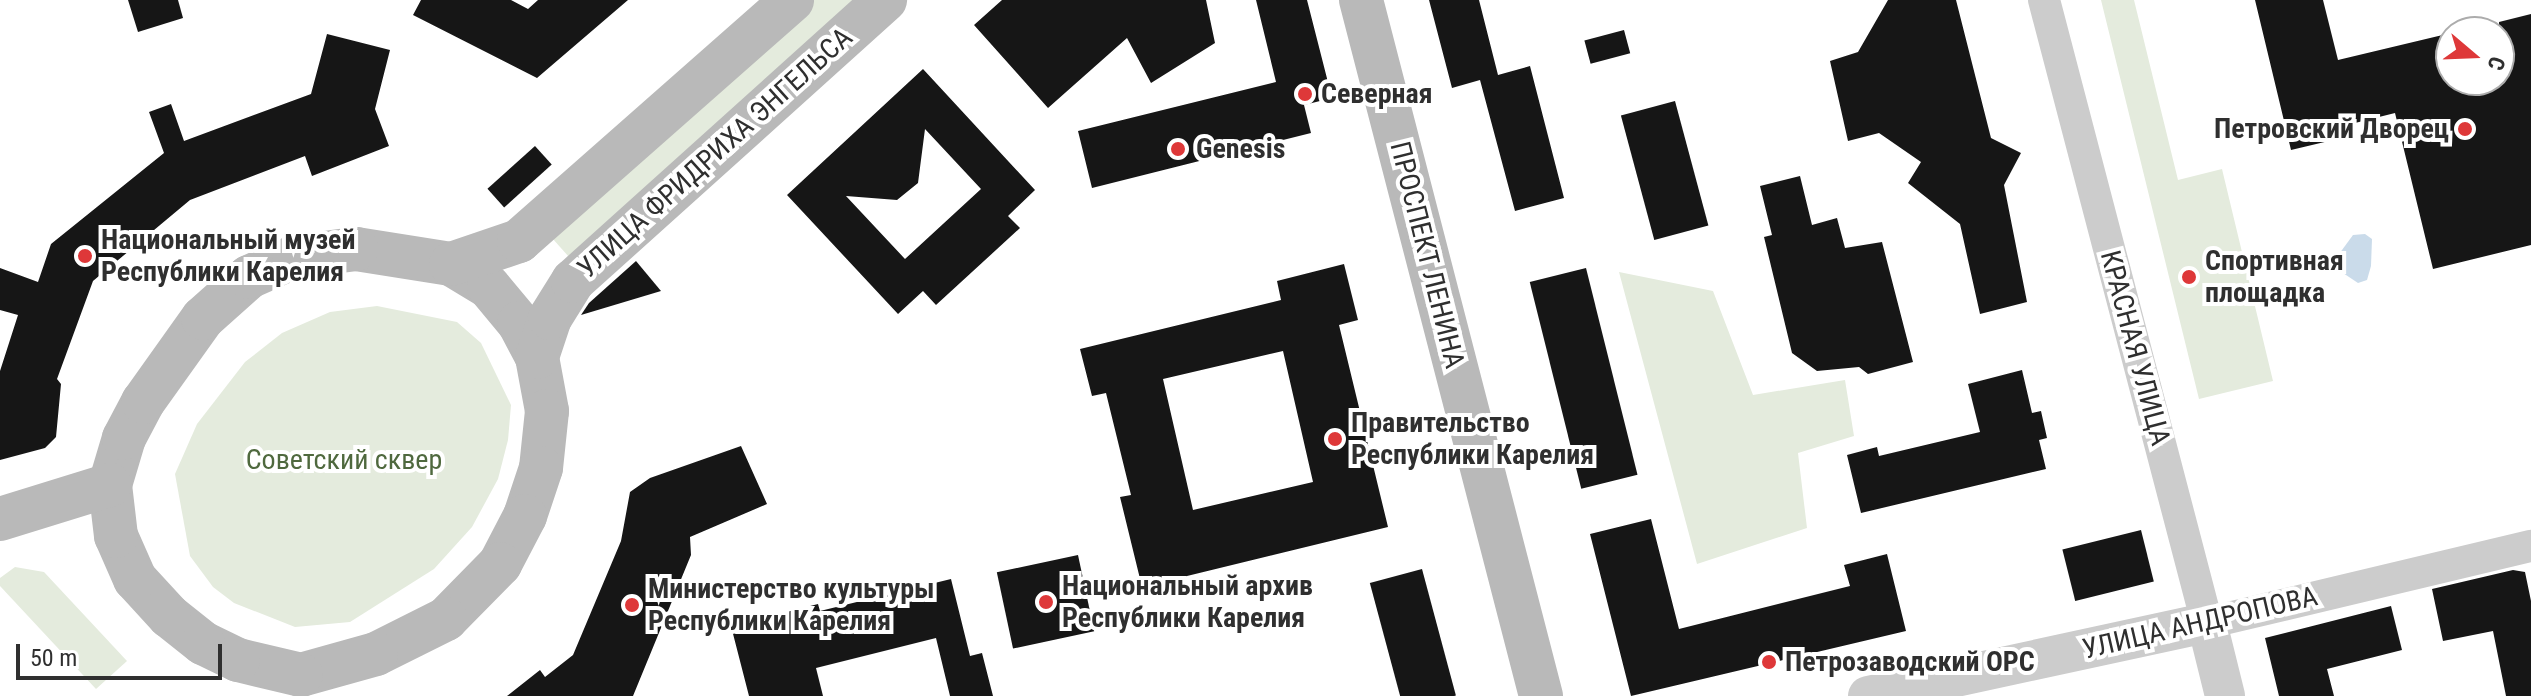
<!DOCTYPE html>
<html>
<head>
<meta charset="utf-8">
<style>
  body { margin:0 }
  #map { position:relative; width:2531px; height:696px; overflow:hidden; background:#fff; font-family:"Roboto Condensed",sans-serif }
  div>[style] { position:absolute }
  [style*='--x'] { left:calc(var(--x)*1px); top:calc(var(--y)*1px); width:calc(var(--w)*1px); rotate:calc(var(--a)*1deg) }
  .green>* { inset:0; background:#e4ebdd }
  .water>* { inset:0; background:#cadbea }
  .building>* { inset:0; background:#161616; transform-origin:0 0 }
  .minor>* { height:32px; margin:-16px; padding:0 16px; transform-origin:16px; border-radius:16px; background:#ccc }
  .tertiary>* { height:40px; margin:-20px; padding:0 20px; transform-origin:20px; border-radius:20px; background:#ccc }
  .secondary>* { height:44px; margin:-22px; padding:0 22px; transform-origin:22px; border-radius:22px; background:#b9b9b9 }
  .dots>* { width:22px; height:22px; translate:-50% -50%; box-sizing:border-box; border:4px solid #fff; border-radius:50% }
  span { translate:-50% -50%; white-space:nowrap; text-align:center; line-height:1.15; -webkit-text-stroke:8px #fff; paint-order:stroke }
  .poi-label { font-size:28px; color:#2f2f2f; font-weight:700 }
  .left { translate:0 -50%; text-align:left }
  .right { translate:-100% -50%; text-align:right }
  .street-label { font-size:28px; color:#2f2f2f }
  .park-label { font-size:28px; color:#4f693e }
  .north { position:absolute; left:2435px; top:16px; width:80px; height:80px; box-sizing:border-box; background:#fff; border:2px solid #acacac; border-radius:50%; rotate:109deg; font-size:22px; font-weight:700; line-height:32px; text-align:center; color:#2f2f2f }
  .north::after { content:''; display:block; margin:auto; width:28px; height:36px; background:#de3839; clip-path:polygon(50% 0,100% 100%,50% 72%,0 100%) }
  .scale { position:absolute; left:16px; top:644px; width:206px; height:36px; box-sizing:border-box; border:4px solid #2f2f2f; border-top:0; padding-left:10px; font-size:24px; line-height:28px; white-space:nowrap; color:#2f2f2f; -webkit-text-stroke:6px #fff; paint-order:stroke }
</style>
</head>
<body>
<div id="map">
  <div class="green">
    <div style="clip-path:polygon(812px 0,856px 0,569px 257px,552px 238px)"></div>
    <div style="clip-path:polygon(2101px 0,2134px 0,2178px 180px,2222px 169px,2273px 381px,2199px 399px)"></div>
    <div style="clip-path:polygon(1619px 272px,1713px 291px,1753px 395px,1845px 380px,1854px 436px,1798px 453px,1807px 528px,1697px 564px)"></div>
    <div style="clip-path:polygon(377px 306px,457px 322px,481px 343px,511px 405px,508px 440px,498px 479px,472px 527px,434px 569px,350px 622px,295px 627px,234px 603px,213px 587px,190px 556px,175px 474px,197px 424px,245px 362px,282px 333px,330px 312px)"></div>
    <div style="clip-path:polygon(15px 567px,44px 572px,127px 661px,96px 689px,0 586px,0 578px)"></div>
  </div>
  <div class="water">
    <div style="clip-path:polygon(2365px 234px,2372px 239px,2371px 266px,2367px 280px,2358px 283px,2331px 265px,2353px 235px)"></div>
  </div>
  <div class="building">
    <div style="clip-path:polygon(128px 0,178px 0,183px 18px,138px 32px)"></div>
    <div style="clip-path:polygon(421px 0,511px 0,528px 9px,538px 0,628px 0,537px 78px,413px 15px)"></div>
    <div style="clip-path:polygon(1002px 0,1206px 0,1215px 43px,1151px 83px,1127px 38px,1048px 108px,974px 25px)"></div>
    <div style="clip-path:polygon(1256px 0,1307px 0,1332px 98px,1304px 105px,1311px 133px,1092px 188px,1078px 131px,1276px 82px)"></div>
    <div style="clip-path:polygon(1429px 0,1479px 0,1498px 75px,1530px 66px,1564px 198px,1515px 211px,1480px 80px,1452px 88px)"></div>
    <div style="clip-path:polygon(1888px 0,1956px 0,1991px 138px,2021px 153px,2004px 185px,2027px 302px,1980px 314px,1960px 224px,1908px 183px,1921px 162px,1879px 133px,1848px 141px,1830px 61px,1858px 52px)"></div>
    <div style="clip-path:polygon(2255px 0,2323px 0,2338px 60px,2451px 33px,2451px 80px,2499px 80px,2499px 22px,2531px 14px,2531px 245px,2433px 269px,2395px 113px,2351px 124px,2354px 135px,2291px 150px)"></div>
    <div style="left:1624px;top:30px;width:24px;height:41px;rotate:75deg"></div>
    <div style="clip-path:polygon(327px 34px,390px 50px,375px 109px,389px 146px,312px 176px,305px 156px,190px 200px,93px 281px,57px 379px,61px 384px,56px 437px,45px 448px,0 460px,0 371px,18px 315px,0 310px,0 268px,38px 282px,51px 244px,164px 153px,149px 112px,171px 104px,184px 141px,311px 94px)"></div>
    <div style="clip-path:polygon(evenodd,923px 69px,1035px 190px,1008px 216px,1020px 228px,936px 305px,923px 291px,898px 314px,787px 195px,923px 69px,925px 129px,981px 189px,905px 259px,846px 196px,897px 200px,918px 183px,925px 129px)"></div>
    <div style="left:1675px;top:101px;width:129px;height:56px;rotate:75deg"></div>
    <div style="left:535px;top:146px;width:25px;height:64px;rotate:48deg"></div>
    <div style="clip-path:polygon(1800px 176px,1812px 225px,1837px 218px,1845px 248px,1882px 242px,1913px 362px,1868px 374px,1859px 367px,1817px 371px,1792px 353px,1764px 237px,1772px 235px,1760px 186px)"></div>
    <div style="clip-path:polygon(636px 261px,661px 291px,581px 315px,589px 303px)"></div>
    <div style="clip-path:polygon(evenodd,1344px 264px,1358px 320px,1339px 325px,1388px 527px,1142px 587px,1120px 497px,1131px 495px,1106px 393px,1092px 396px,1080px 349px,1281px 300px,1277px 281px,1344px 264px,1283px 351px,1313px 482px,1193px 510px,1163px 379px,1283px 351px)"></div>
    <div style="left:1586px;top:268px;width:213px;height:58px;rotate:76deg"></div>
    <div style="clip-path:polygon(2022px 370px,2032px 413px,2041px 411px,2047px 438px,2039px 440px,2046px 469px,1861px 513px,1847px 455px,1877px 447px,1879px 456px,1980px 432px,1968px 384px)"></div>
    <div style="clip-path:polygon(741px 446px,767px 504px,690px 537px,691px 555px,633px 696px,507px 696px,540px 670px,545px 677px,573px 655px,621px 541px,630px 492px,650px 478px)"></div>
    <div style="clip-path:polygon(1651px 519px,1679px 629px,1850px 586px,1844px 565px,1887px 554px,1906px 631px,1631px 696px,1590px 534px)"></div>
    <div style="left:2141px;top:530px;width:53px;height:81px;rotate:76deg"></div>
    <div style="left:1078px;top:555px;width:78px;height:83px;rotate:78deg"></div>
    <div style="left:1422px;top:569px;width:131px;height:54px;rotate:75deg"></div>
    <div style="clip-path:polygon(2513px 570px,2525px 572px,2531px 601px,2531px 696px,2506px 696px,2493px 631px,2443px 641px,2432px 589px)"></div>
    <div style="clip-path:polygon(951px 579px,970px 656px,982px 653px,993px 696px,950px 696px,936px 638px,816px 668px,823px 696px,749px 696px,731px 626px,818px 604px,820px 611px)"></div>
    <div style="clip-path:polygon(2391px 606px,2402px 650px,2327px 669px,2334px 696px,2279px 696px,2265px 638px)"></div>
  </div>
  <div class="minor">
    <div style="--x:2044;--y:0;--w:644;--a:75.34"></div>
    <div style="--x:2207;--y:623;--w:333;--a:-13.4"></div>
  </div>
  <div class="tertiary">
    <div style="--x:1868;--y:696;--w:347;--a:-12.2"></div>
    <div style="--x:2207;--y:623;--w:75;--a:76.1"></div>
  </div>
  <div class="secondary">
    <div style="--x:1361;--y:0;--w:719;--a:75.5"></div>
    <div style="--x:356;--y:249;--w:96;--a:9"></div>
    <div style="--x:451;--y:264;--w:44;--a:31.2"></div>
    <div style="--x:489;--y:287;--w:47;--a:50.2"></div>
    <div style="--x:519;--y:323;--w:38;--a:62"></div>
    <div style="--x:537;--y:357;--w:55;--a:79.5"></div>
    <div style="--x:547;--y:411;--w:57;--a:96"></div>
    <div style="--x:541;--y:468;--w:51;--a:108.4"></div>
    <div style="--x:525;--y:516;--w:54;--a:117.5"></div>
    <div style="--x:500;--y:564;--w:77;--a:134.5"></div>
    <div style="--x:446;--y:619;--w:78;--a:153.4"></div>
    <div style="--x:376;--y:654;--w:78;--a:164.4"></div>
    <div style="--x:301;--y:675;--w:65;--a:-166.6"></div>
    <div style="--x:238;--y:660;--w:39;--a:-154"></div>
    <div style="--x:203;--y:643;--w:43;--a:-141.5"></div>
    <div style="--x:169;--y:616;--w:50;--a:-132.6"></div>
    <div style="--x:135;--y:579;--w:47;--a:-113.8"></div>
    <div style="--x:116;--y:536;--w:51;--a:-96.7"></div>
    <div style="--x:110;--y:485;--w:49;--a:-73.4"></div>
    <div style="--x:124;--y:438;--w:41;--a:-62.2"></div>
    <div style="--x:143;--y:402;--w:103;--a:-54.5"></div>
    <div style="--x:203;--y:318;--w:62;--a:-41.7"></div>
    <div style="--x:249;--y:277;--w:49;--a:-24"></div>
    <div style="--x:294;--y:257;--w:63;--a:-7.4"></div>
    <div style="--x:451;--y:264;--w:72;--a:-18.7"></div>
    <div style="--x:519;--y:241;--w:364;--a:-41.4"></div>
    <div style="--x:537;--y:357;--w:41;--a:-71.6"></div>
    <div style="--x:550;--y:318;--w:44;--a:-58.1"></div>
    <div style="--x:573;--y:281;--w:420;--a:-42"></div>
    <div style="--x:0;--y:519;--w:115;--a:-17.2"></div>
  </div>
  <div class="dots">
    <div style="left:1305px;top:94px;background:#de3839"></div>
    <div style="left:2465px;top:129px;background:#de3839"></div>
    <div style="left:1178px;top:149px;background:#de3839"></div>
    <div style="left:85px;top:256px;background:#de3839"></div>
    <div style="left:2189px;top:277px;background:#de3839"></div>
    <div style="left:1335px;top:439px;background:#de3839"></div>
    <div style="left:1046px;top:602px;background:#de3839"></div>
    <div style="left:632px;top:605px;background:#de3839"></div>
    <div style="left:1769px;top:662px;background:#de3839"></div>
  </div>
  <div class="poi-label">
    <span class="left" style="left:1321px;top:94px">Северная</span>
    <span class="right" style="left:2449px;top:129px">Петровский Дворец</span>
    <span class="left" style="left:1196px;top:149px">Genesis</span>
    <span class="left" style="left:101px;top:256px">Национальный музей<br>Республики Карелия</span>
    <span class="left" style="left:2205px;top:277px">Спортивная<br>площадка</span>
    <span class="left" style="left:1351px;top:439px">Правительство<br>Республики Карелия</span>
    <span class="left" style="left:1062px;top:602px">Национальный архив<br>Республики Карелия</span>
    <span class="left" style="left:648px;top:605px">Министерство культуры<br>Республики Карелия</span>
    <span class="left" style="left:1785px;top:662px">Петрозаводский ОРС</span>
  </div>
  <div class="street-label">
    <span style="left:715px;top:153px;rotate:-42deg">УЛИЦА ФРИДРИХА ЭНГЕЛЬСА</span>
    <span style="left:1427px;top:255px;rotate:76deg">ПРОСПЕКТ ЛЕНИНА</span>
    <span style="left:2135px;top:348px;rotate:75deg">КРАСНАЯ УЛИЦА</span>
    <span style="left:2200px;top:623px;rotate:-13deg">УЛИЦА АНДРОПОВА</span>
  </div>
  <div class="park-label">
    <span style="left:344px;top:460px">Советский сквер</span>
  </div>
  <div class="north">С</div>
  <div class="scale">50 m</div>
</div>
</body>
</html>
